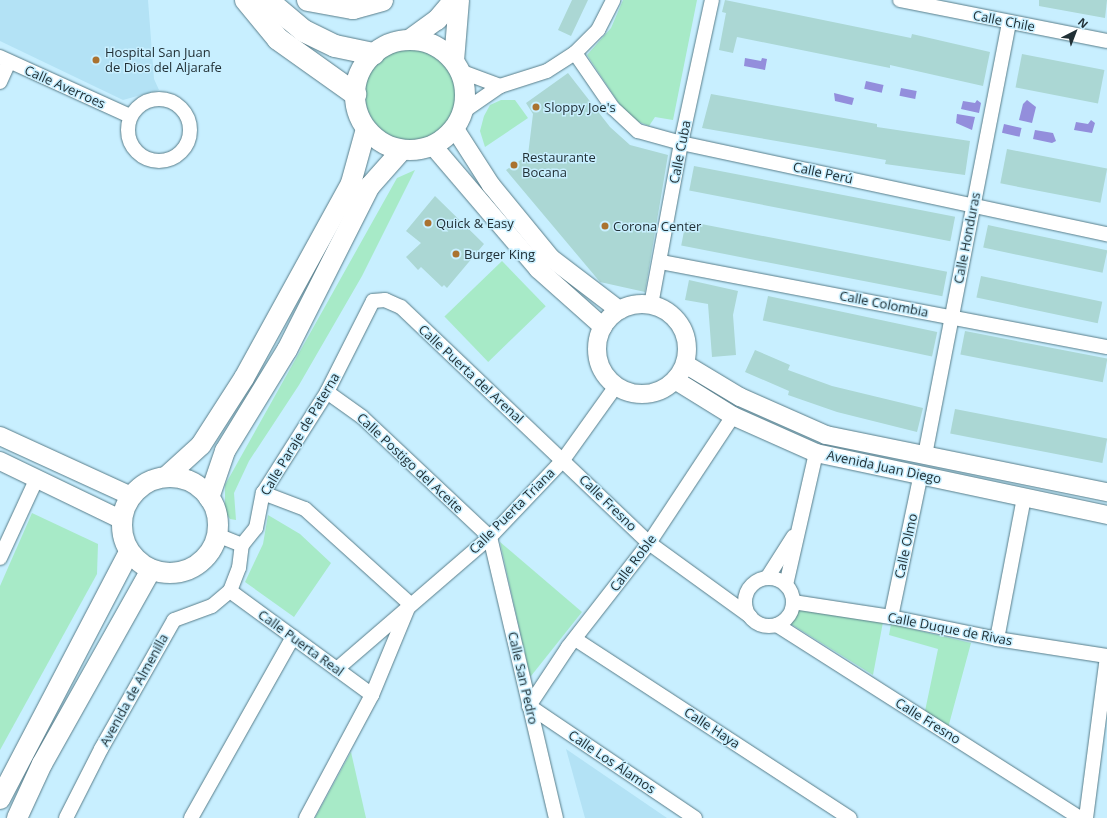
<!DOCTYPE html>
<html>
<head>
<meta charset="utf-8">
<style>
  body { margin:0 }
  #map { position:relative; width:1107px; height:818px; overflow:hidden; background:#c8efff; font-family:"Open Sans",sans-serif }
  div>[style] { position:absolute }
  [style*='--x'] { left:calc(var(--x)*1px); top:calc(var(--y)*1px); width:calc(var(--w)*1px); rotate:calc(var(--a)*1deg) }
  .built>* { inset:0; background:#b3e2f5 }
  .green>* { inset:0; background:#a7eac7; transform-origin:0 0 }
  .round { border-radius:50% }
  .water>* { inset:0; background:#938edc; transform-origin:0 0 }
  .building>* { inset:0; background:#abd7d4; transform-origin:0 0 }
  .roads { filter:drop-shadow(0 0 1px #587d8a) drop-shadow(0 0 1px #587d8a) }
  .minor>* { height:14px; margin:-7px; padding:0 7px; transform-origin:7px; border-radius:7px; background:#fff }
  .minor>.ring { margin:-7px; padding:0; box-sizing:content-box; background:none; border:14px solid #fff; border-radius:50% }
  .tertiary>* { height:18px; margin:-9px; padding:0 9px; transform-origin:9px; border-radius:9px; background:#fff }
  .tertiary>.ring { margin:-9px; padding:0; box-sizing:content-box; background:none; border:18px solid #fff; border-radius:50% }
  .secondary>* { height:20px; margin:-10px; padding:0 10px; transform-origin:10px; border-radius:10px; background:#fff }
  .secondary>.ring { margin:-10px; padding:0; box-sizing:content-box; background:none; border:20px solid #fff; border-radius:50% }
  .motorway>* { height:22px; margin:-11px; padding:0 11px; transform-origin:11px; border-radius:11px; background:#fff }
  .dots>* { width:11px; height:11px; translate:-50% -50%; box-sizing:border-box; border:2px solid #c8efff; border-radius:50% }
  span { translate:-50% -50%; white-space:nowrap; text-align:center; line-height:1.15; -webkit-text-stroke:3px #c8efff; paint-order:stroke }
  .street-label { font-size:13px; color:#213036 }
  .poi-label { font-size:13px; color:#213036 }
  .left { translate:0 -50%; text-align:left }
  .north { position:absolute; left:1055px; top:12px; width:40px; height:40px; -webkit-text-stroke:3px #c8efff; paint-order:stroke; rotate:42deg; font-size:11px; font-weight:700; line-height:16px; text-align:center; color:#213036 }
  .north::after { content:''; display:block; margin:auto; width:14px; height:18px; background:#213036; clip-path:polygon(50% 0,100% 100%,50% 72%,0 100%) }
</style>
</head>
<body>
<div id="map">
  <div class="built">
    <div style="clip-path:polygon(0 0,148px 0,154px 79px,159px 90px,123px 100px,0 41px)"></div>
    <div style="clip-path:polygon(566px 749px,667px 818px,585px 818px)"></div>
  </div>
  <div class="green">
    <div style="clip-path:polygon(623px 0,697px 0,673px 120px,655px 117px,649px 126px,637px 121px,620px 105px,587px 55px,611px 28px)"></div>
    <div class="round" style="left:365px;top:47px;width:94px;height:94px"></div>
    <div style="clip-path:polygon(501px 100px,515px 100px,528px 118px,485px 147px,480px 131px,484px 116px,490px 105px)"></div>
    <div style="clip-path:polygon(415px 170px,362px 276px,299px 385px,249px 461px,234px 493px,236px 520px,230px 519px,225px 512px,225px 485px,397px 178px)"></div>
    <div style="left:502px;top:261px;width:63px;height:80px;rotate:46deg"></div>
    <div style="clip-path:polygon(32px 513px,98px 544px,97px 574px,0 750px,0 586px)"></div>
    <div style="clip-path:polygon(268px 515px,300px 534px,331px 563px,294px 617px,245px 582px,263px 544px)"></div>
    <div style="clip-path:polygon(500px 542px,582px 612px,531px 676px,530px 676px)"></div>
    <div style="clip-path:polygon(798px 609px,883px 622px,873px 675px,791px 624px)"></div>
    <div style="clip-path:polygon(891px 624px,971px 643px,948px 728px,925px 711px,938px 649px,889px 635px)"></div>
    <div style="clip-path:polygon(351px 752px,366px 818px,315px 818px)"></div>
  </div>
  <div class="water">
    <div style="clip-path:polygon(745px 58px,761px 61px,762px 58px,767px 59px,765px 70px,744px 66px)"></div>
    <div style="left:866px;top:81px;width:18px;height:8px;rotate:13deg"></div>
    <div style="left:901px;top:88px;width:16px;height:8px;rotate:11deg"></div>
    <div style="clip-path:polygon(834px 93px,854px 98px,852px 105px,835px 101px)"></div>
    <div style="clip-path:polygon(977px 100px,981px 103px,979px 113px,961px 109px,963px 101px,975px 103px)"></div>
    <div style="clip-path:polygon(1027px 100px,1036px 107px,1032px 123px,1019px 120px,1023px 104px)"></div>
    <div style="clip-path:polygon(957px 114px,975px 117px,972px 130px,956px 123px)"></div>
    <div style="clip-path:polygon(1091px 120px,1095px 123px,1092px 133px,1074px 130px,1076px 122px,1088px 124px)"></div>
    <div style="left:1004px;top:124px;width:18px;height:9px;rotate:13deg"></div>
    <div style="clip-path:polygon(1035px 130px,1053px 133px,1056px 141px,1052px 143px,1033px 139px)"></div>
  </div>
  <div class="building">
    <div style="clip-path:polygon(572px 0,588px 0,571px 36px,558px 30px)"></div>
    <div style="clip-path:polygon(725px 0,911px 38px,912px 34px,990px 52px,983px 86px,890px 65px,890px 68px,737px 37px,733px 53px,719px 50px,726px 13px,722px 12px)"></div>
    <div style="clip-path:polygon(1039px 0,1107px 0,1105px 18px,1039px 6px)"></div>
    <div style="left:1022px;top:54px;width:84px;height:34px;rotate:11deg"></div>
    <div style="clip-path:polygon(568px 73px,610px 127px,630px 145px,668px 155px,645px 292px,600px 282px,506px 170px,528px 155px,533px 114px,526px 103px)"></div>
    <div style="clip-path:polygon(711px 94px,877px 124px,877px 127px,970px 141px,965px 175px,885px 164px,886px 160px,702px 128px)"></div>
    <div style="left:1007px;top:149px;width:102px;height:35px;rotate:11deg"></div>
    <div style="left:694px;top:166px;width:266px;height:25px;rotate:11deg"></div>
    <div style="clip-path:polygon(435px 196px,484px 244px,447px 288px,444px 285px,442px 287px,421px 267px,418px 270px,406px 257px,421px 243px,406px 231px)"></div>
    <div style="left:686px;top:221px;width:266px;height:25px;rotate:11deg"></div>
    <div style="left:988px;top:225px;width:122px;height:23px;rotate:12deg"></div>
    <div style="left:981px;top:276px;width:124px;height:22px;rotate:12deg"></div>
    <div style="clip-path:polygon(689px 280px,738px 291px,733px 315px,736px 355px,712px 357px,708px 304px,685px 300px)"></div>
    <div style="left:768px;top:296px;width:173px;height:25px;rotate:12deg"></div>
    <div style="left:965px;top:331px;width:145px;height:24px;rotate:11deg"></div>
    <div style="clip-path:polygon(755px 350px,790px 365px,788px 370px,832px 386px,923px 408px,917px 432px,837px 412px,788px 395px,789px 391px,745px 372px)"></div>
    <div style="left:955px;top:409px;width:155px;height:25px;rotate:11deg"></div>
  </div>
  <div class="roads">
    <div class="minor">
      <div style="--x:900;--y:0;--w:211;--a:11.2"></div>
      <div style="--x:575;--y:53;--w:67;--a:55.4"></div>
      <div style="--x:613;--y:108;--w:34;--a:43"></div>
      <div style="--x:638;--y:131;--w:45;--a:15.6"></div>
      <div style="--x:681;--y:143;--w:436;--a:12.1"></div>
      <div style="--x:0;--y:57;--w:143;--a:24.4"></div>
      <div style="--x:460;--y:71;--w:43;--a:20.6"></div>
      <div style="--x:0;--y:82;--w:22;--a:-66"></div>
      <div class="ring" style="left:128px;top:99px;width:48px;height:48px"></div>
      <div style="--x:464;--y:111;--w:44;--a:-34.8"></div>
      <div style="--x:500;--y:86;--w:49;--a:-17.7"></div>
      <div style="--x:547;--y:71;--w:33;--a:-33"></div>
      <div style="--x:575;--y:53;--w:33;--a:-45"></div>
      <div style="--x:598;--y:30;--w:34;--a:-63"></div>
      <div style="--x:661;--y:262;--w:454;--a:10.8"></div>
      <div style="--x:651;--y:305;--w:165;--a:-79.5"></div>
      <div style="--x:681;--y:143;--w:146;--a:-77.8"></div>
      <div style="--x:327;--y:392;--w:43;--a:35.5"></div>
      <div style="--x:362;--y:417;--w:175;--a:43.2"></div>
      <div style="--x:925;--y:455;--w:441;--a:-79"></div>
      <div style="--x:263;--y:493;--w:45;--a:20.9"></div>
      <div style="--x:305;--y:509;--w:142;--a:42.1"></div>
      <div style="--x:217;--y:535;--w:27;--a:22"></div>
      <div style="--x:490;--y:537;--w:289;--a:76.8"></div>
      <div style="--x:0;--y:558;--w:88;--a:-65.2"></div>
      <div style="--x:767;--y:578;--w:49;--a:-57.6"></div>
      <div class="ring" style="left:745px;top:578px;width:34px;height:34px"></div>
      <div style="--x:786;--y:585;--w:135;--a:-77.2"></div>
      <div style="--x:230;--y:591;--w:176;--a:36.2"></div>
      <div style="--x:793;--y:602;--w:99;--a:8.7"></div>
      <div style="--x:891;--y:617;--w:108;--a:11.7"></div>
      <div style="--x:997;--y:639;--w:111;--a:8.8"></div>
      <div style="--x:891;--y:617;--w:146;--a:-78.2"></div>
      <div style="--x:777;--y:625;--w:359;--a:32.5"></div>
      <div style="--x:575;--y:639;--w:328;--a:33.1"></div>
      <div style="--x:997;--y:639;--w:145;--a:-79.2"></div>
      <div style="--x:337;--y:669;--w:202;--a:-40.8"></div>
      <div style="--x:490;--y:537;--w:106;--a:-46.5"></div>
      <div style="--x:563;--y:460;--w:91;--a:-54.4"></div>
      <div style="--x:66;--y:818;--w:77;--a:-63.1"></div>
      <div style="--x:101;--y:749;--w:148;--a:-60.5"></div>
      <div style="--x:174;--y:620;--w:40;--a:-20.2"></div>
      <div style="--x:212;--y:606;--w:23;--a:-40"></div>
      <div style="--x:230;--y:591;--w:25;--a:-69"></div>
      <div style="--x:239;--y:568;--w:23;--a:-83"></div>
      <div style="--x:242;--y:545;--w:22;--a:-51"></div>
      <div style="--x:256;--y:528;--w:36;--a:-79"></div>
      <div style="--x:263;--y:493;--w:120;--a:-57.6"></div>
      <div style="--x:327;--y:392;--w:102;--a:-63.2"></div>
      <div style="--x:373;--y:301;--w:12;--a:-5"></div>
      <div style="--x:385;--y:300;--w:17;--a:24"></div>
      <div style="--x:401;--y:307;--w:342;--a:43.6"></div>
      <div style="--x:649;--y:543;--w:125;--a:35.9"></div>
      <div style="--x:191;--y:818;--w:208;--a:-60.6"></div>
      <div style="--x:306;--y:818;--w:140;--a:-61.8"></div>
      <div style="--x:372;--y:695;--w:94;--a:-67.5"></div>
      <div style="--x:695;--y:818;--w:200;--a:-146"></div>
      <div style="--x:529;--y:706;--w:71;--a:-56.5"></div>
      <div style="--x:568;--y:647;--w:132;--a:-52.1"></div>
      <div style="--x:649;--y:543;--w:152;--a:-56.5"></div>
      <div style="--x:1086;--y:818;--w:163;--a:-82.6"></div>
    </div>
    <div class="tertiary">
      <div style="--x:455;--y:129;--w:67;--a:57.3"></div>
      <div style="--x:491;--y:185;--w:94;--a:50.6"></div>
      <div style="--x:551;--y:258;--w:86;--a:37.4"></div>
      <div style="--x:433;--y:146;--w:162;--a:49.5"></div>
      <div style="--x:538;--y:269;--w:87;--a:41.7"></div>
      <div class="ring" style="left:597px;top:304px;width:72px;height:72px"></div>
      <div style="--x:685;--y:364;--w:64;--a:31"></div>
      <div style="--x:740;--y:397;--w:94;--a:23.8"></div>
      <div style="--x:826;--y:435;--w:287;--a:11.5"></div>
      <div style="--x:675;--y:380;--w:68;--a:31.8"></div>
      <div style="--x:733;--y:416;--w:91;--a:24"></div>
      <div style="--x:816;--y:453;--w:298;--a:12"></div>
      <div style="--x:0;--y:436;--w:144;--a:24.6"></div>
      <div style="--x:0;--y:461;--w:136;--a:25.8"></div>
    </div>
    <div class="secondary">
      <div class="ring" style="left:355px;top:40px;width:90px;height:90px"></div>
      <div style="--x:409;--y:40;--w:34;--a:-36"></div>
      <div style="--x:437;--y:20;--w:26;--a:-50"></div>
      <div style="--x:454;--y:61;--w:61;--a:-85.3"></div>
      <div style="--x:166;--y:477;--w:47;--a:-42.4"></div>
      <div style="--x:201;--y:445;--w:80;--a:-57.3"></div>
      <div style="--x:244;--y:378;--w:222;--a:-61.2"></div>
      <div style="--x:351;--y:183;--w:56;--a:-74.5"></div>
      <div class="ring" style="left:122px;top:477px;width:76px;height:76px"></div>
      <div style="--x:209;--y:498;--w:50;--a:-71.2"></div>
      <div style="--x:225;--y:451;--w:119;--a:-58.5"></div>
      <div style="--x:287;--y:350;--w:184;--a:-63.2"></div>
      <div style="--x:370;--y:186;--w:48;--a:-48.4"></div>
      <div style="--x:0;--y:799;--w:279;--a:-62.4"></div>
      <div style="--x:17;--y:818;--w:60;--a:-65.2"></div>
      <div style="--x:42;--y:764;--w:223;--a:-60.7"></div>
    </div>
    <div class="motorway">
      <div style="--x:246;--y:0;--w:50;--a:50.6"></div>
      <div style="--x:278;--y:39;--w:95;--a:35.5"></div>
      <div style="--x:267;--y:0;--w:48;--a:40"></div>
      <div style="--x:304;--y:31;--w:34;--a:26"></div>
      <div style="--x:335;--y:46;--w:39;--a:12"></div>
      <div style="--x:308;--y:0;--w:46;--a:10.1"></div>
      <div style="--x:353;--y:8;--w:30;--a:-15"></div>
    </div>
  </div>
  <div class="dots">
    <div style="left:96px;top:60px;background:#aa7230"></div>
    <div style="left:536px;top:107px;background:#aa7230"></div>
    <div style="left:514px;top:165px;background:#aa7230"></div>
    <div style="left:428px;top:223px;background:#aa7230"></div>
    <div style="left:605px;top:226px;background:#aa7230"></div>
    <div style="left:456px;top:254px;background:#aa7230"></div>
  </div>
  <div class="street-label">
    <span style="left:1004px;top:21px;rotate:11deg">Calle Chile</span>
    <span style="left:65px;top:87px;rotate:24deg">Calle Averroes</span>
    <span style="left:680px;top:152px;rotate:-79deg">Calle Cuba</span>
    <span style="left:823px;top:173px;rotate:12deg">Calle Perú</span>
    <span style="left:967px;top:238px;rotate:-79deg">Calle Honduras</span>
    <span style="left:884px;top:304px;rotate:11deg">Calle Colombia</span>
    <span style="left:471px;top:374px;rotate:43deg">Calle Puerta del Arenal</span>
    <span style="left:300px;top:434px;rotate:-59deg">Calle Paraje de Paterna</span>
    <span style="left:410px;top:463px;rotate:43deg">Calle Postigo del Aceite</span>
    <span style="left:884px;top:467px;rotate:12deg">Avenida Juan Diego</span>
    <span style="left:608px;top:503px;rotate:44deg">Calle Fresno</span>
    <span style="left:512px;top:511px;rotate:-45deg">Calle Puerta Triana</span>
    <span style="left:906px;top:546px;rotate:-78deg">Calle Olmo</span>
    <span style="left:633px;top:563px;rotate:-53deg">Calle Roble</span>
    <span style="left:950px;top:629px;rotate:11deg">Calle Duque de Rivas</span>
    <span style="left:301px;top:643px;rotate:36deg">Calle Puerta Real</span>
    <span style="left:523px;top:678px;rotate:77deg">Calle San Pedro</span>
    <span style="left:134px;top:690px;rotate:-61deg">Avenida de Almenilla</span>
    <span style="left:928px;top:721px;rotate:32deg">Calle Fresno</span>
    <span style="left:712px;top:728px;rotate:33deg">Calle Haya</span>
    <span style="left:612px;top:762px;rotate:34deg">Calle Los Álamos</span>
  </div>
  <div class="poi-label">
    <span class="left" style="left:105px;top:60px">Hospital San Juan<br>de Dios del Aljarafe</span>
    <span class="left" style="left:544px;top:107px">Sloppy Joe's</span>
    <span class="left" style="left:522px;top:165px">Restaurante<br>Bocana</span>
    <span class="left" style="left:436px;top:223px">Quick &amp; Easy</span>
    <span class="left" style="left:613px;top:226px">Corona Center</span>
    <span class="left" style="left:464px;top:254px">Burger King</span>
  </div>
  <div class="north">N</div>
</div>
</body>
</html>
